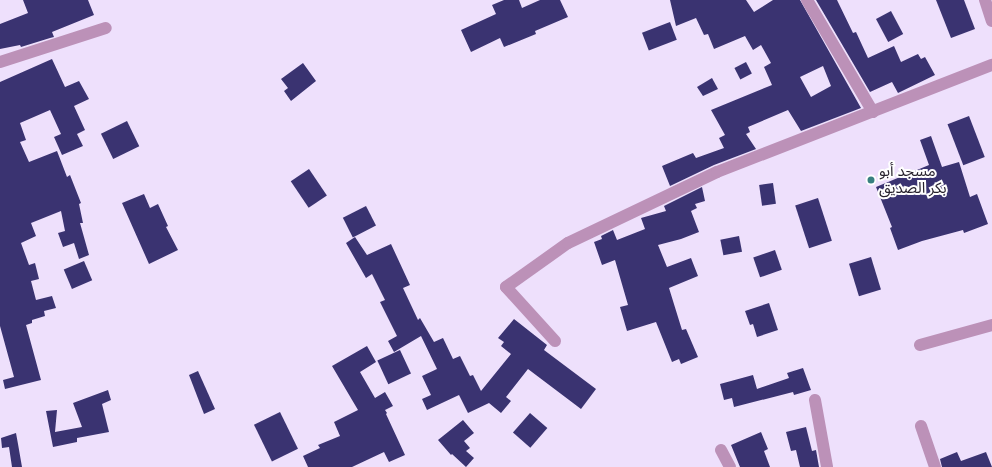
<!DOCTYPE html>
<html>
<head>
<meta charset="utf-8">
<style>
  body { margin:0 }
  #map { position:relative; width:992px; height:467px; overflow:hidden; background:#eee0fc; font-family:Spectral,"Noto Sans Arabic",serif }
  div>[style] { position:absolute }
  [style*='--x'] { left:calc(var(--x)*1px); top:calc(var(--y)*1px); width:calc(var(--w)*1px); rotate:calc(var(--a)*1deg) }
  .building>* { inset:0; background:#3a3371; transform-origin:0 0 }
  .street>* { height:12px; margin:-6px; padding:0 6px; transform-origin:6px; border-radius:6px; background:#bc91b8 }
  .dots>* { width:11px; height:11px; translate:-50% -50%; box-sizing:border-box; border:2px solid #fff; border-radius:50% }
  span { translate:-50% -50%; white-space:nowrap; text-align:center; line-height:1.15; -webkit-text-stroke:4px #fff; paint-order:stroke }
  .poi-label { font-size:15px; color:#28232e }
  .left { translate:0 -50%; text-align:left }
</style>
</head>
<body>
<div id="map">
  <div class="building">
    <div style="clip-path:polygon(23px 0,88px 0,94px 15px,52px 32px,54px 37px,50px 38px,21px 47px,20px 45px,0 49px,0 24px,28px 13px)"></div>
    <div style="clip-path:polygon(504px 0,519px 0,522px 8px,540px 0,560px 0,568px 17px,535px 31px,536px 34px,504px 47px,500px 38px,471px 52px,461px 30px,496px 14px,492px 5px)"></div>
    <div style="clip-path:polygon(evenodd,670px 0,746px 0,754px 12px,773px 0,800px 0,861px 108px,801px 131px,788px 110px,748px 127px,750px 132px,746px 134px,756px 149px,714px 165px,670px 186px,662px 166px,693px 153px,696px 158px,724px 148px,719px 138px,725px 135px,711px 110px,772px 85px,764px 67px,771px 63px,761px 45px,753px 50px,745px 36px,714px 49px,708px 34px,704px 35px,696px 18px,676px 26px,670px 0,823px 66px,831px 86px,811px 97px,800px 77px,823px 66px)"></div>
    <div style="clip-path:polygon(816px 0,837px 0,853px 33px,856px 32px,868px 58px,894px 46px,901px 62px,918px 54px,921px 59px,925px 57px,935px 75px,898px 93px,892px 82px,870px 92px)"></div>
    <div style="clip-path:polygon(936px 0,964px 0,975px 29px,951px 38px)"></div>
    <div style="left:891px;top:11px;width:26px;height:17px;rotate:62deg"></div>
    <div style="left:670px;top:22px;width:19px;height:30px;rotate:69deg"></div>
    <div style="clip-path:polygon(52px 59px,65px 87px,79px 81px,89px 99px,74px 106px,85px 130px,77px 134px,83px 146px,62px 155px,54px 137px,61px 134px,50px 110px,20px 123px,26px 140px,20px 142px,29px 162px,57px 151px,67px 177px,70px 175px,81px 203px,79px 204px,83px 223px,80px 223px,89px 255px,79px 259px,74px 243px,63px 247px,58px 233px,65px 231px,61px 211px,31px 223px,36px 236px,21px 243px,29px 265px,35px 263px,39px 279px,31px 281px,36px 300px,52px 296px,56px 308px,44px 311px,45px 316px,32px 320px,32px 323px,26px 325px,41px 380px,5px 389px,3px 380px,14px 377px,0 326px,0 82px)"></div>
    <div style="left:746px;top:62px;width:13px;height:13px;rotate:63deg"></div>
    <div style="clip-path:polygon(303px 63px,316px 81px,291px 101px,284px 91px,288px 88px,281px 79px)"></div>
    <div style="clip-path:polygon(712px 78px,718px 89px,703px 96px,697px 87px)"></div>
    <div style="left:969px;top:116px;width:44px;height:23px;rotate:69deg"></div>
    <div style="left:127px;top:121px;width:28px;height:29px;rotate:64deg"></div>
    <div style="clip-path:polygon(931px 136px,942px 167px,959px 162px,970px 197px,977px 194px,988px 224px,964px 233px,963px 230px,922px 241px,898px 250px,890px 228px,892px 227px,876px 187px,929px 165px,920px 140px)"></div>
    <div style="left:309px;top:169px;width:32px;height:22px;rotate:56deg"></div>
    <div style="left:773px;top:183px;width:21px;height:14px;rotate:82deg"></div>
    <div style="clip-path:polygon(702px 187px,705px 201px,695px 204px,697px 208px,691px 211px,699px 232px,681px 239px,658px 245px,667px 267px,691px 258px,698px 276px,669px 288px,682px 330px,686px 329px,698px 357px,681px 364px,679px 359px,672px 362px,656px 322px,627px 331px,620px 307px,628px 305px,615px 260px,602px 265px,594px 242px,602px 239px,601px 236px,613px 230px,617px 240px,645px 229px,641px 218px,666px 211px,664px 206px)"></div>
    <div style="clip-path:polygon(144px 194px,150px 208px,158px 204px,168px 226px,166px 227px,178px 250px,149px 264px,122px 203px)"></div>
    <div style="left:818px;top:198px;width:45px;height:24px;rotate:72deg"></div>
    <div style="left:366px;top:206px;width:22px;height:26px;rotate:63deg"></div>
    <div style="left:739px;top:236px;width:16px;height:19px;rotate:79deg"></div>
    <div style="clip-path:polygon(355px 237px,367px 255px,391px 244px,410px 285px,403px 288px,418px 320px,420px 318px,434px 342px,443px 338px,453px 359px,460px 356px,470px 376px,473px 375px,481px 391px,511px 354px,501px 346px,504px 342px,498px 338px,514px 319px,547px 345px,544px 350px,596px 389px,581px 409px,528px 369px,506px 397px,511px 401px,501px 413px,489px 403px,468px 413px,459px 395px,427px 410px,422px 399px,431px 395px,422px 376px,437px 369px,421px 336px,394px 352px,388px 341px,397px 336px,380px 302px,385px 300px,372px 274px,366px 278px,346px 243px)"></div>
    <div style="left:775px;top:250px;width:21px;height:23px;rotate:71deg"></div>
    <div style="left:871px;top:257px;width:34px;height:23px;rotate:73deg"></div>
    <div style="left:84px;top:261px;width:21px;height:22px;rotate:67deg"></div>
    <div style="clip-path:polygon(769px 303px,778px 330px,757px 337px,753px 324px,750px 325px,745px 311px)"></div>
    <div style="clip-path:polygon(367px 346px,376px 362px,360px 372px,375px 398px,385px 392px,393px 406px,385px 410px,387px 413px,386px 414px,405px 455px,389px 462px,384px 452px,352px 467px,308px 467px,303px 456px,320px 448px,318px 445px,340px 436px,334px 422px,358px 410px,332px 366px)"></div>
    <div style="left:400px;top:350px;width:26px;height:25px;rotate:65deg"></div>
    <div style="clip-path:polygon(803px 368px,811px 390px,794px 395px,793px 392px,734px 407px,732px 398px,724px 400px,720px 384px,753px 375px,757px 389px,789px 378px,787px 373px)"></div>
    <div style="clip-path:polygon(198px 371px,215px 409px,204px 414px,189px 375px)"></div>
    <div style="clip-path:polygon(108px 390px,111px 400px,102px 404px,109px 432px,77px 438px,77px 442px,53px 447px,46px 411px,57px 410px,55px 432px,82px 427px,73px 403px)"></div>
    <div style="left:280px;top:412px;width:41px;height:29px;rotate:64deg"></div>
    <div style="left:530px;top:413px;width:23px;height:26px;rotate:41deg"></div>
    <div style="clip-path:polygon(463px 420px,474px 433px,464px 441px,470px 448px,466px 451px,474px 458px,466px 467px,452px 454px,451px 455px,438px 440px)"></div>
    <div style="clip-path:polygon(806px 427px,812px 451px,816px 450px,819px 467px,800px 467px,796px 450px,791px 451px,786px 432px)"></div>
    <div style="clip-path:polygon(761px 432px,768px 449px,764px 451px,770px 467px,740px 467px,731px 445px)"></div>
    <div style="clip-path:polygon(16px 433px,18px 444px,22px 467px,12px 467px,9px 447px,2px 448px,1px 438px)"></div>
    <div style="clip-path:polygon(957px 452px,961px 461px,986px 452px,992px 467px,942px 467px,940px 459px)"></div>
  </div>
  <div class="street">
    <div style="--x:807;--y:0;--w:130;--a:59.5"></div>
    <div style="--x:985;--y:0;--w:22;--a:72"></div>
    <div style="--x:0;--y:62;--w:111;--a:-17.8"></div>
    <div style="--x:555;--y:341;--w:73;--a:-132.2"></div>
    <div style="--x:506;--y:287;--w:76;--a:-35.4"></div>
    <div style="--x:568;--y:243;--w:165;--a:-25.5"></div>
    <div style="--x:717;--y:172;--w:295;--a:-21.3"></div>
    <div style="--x:920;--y:345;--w:75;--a:-15.5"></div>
    <div style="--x:815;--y:400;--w:68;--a:79.8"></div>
    <div style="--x:921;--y:426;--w:43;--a:71.1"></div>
    <div style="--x:721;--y:450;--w:19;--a:62"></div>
  </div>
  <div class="dots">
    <div style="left:871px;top:180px;background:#388080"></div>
  </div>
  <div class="poi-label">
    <span class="left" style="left:879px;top:180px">مسجد أبو<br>بكر الصديق</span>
  </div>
</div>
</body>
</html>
